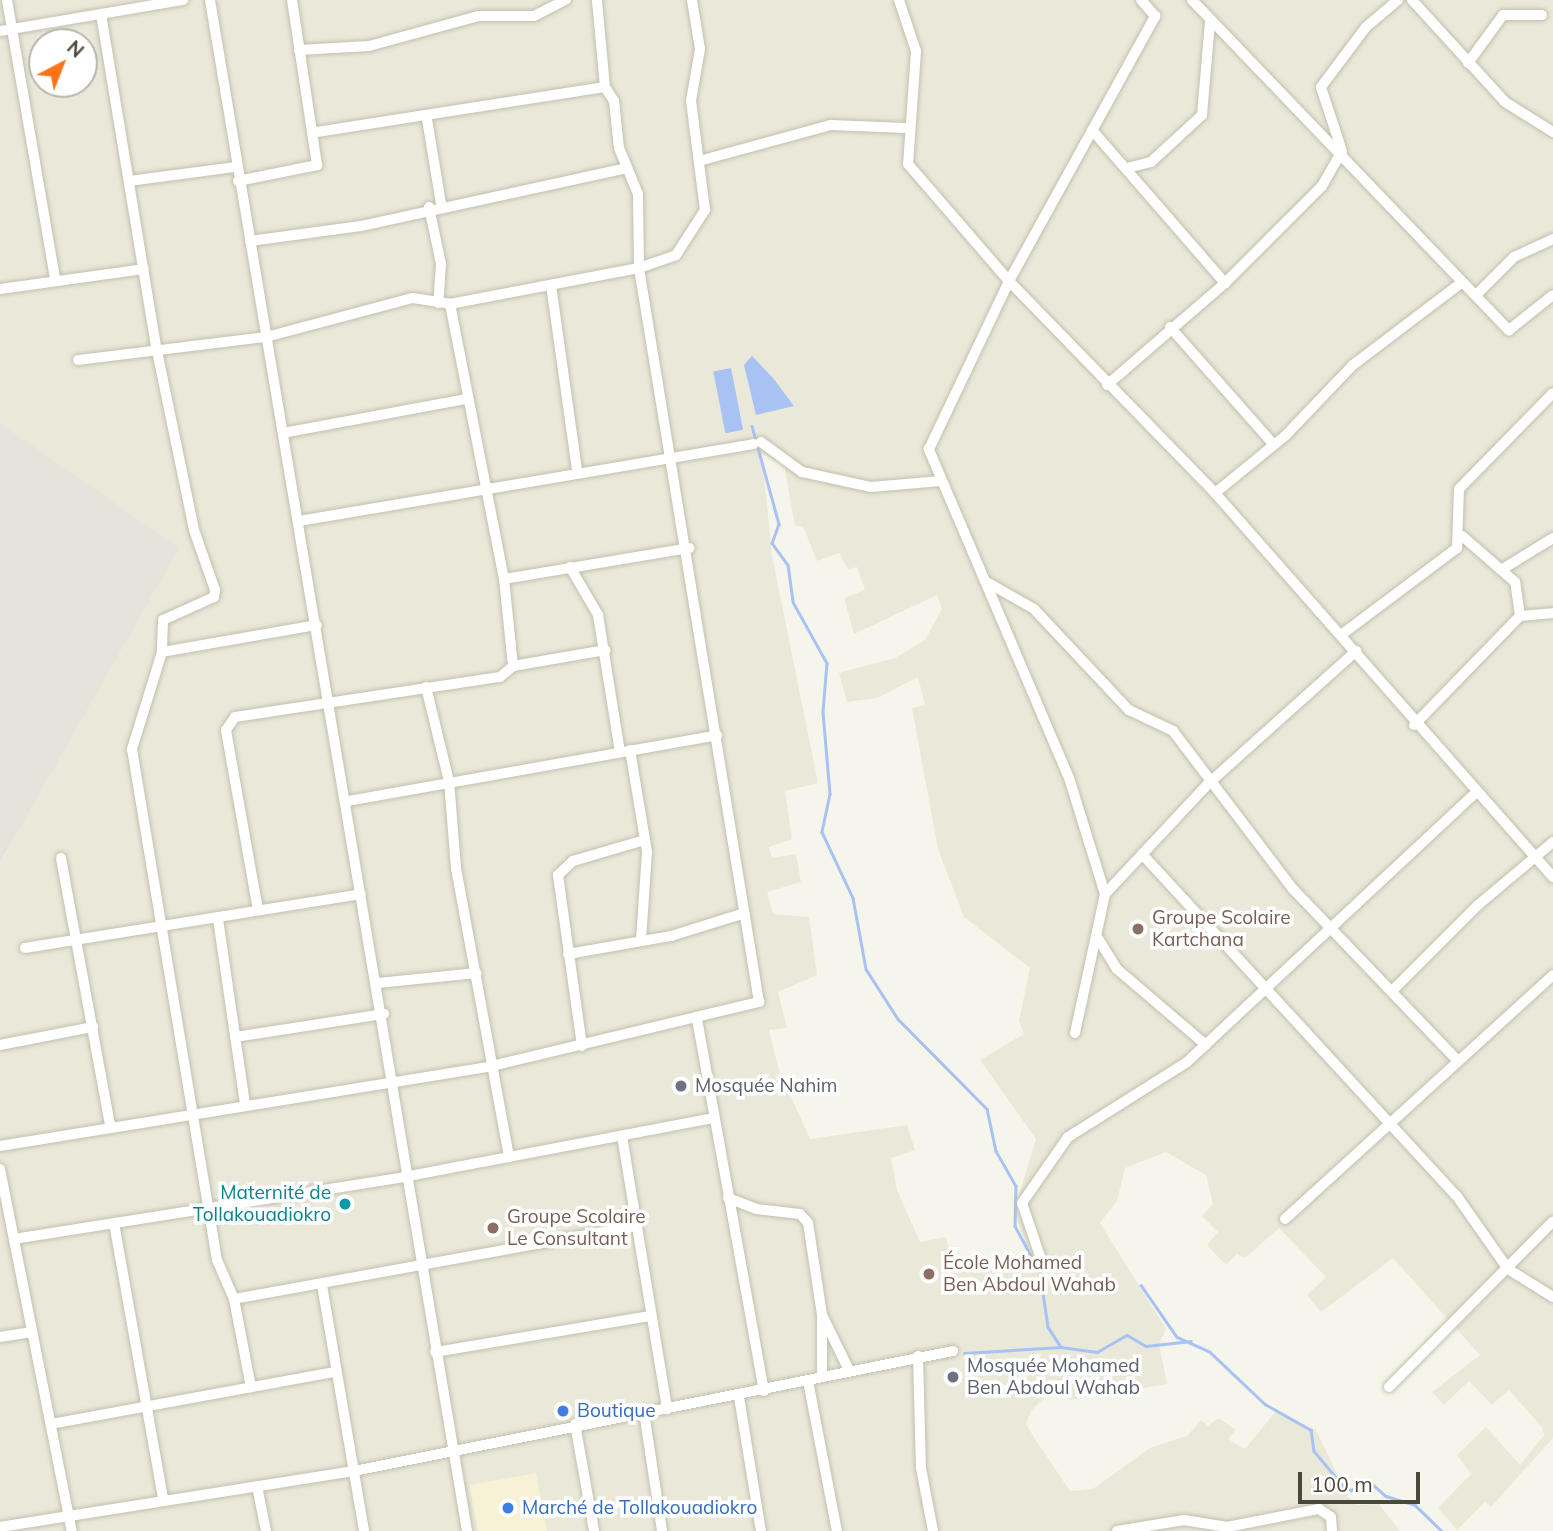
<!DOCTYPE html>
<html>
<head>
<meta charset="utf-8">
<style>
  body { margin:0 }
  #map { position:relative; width:1553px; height:1531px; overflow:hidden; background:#f6f5eb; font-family:Mulish,sans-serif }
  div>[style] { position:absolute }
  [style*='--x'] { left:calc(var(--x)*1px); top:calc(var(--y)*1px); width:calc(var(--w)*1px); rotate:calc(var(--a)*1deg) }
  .residential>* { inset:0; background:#eae8d9 }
  .commercial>* { inset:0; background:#f7f1d6 }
  .industrial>* { inset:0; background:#e5e4dc }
  .water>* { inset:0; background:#a7c2f3; transform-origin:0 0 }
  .stream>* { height:2.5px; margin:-1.25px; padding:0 1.25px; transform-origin:1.25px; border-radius:1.25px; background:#a7c2f3 }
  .roads { filter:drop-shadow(0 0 2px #c2c0ad) drop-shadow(0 0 2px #c2c0ad) }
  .minor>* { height:10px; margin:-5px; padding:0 5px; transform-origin:5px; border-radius:5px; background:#fff }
  .dots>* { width:19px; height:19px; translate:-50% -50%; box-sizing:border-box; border:4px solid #fff; border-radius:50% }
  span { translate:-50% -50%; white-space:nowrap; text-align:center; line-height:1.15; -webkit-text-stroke:7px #fff; paint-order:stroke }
  .education-label { font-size:19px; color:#785e54 }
  .left { translate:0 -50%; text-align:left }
  .worship-label { font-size:19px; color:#5b616d }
  .culture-label { font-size:19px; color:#0d838f }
  .right { translate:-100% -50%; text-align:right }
  .shop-label { font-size:19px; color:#366cbe }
  .north { position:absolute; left:28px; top:28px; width:70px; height:70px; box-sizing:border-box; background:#fff; border:2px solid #b7b6af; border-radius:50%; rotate:42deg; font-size:19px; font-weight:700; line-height:28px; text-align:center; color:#4a4838 }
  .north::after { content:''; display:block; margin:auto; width:24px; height:32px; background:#fe7219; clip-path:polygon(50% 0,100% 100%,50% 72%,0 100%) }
  .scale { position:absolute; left:1298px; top:1472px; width:122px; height:32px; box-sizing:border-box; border:4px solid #4a4838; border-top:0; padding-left:9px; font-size:21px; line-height:24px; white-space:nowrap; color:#4a4838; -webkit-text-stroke:5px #fff; paint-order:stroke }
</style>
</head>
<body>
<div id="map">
  <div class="residential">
    <div style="clip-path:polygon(evenodd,0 0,1553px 0,1553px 1438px,1491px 1507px,1485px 1502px,1457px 1530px,1438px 1508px,1471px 1474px,1457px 1455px,1486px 1427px,1520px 1465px,1544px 1435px,1542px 1427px,1509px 1390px,1492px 1405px,1469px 1381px,1444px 1405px,1432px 1392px,1480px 1355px,1393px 1258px,1321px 1312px,1307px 1295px,1326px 1277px,1279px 1228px,1245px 1258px,1237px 1254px,1226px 1265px,1207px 1245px,1218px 1232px,1202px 1216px,1213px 1204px,1206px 1175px,1166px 1152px,1125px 1168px,1117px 1201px,1100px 1223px,1166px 1329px,1159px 1344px,1167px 1384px,1069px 1400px,1060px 1382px,1031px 1411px,1026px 1424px,1035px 1439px,1070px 1491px,1093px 1489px,1150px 1448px,1187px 1436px,1201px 1420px,1208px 1426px,1218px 1418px,1236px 1430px,1228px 1439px,1245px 1449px,1276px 1411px,1316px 1430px,1348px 1497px,1356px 1505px,1379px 1504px,1400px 1531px,0 1531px,0 863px,8px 850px,28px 443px,0 423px,0 0,42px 42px,84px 42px,84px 84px,42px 84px,42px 42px,0 0,762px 454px,784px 464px,795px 526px,803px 526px,817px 561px,839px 553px,848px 569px,857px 567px,865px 590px,844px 598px,854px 634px,937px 595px,942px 609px,925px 640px,895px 658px,839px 673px,847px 702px,877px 698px,918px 677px,925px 705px,912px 708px,938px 849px,964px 917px,1030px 968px,1019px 1021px,1024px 1034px,980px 1060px,1036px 1139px,1014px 1211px,1028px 1250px,1017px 1263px,955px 1273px,946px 1237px,920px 1242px,897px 1190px,891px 1158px,915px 1150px,907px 1125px,810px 1139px,779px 1070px,769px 1030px,787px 1028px,778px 992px,817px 975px,809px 917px,773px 914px,767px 892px,801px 882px,796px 854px,772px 858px,769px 847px,792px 839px,785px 791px,818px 783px,772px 556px,762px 454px)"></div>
  </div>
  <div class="commercial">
    <div style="clip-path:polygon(536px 1473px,547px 1531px,478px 1531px,469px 1485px)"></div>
  </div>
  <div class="industrial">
    <div style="clip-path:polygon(0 423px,179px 548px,0 863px)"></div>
  </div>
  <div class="water">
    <div style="clip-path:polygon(752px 356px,773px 378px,794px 406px,756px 415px,744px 365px)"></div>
    <div style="left:731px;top:368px;width:63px;height:18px;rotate:79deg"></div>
  </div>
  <div class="stream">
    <div style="--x:752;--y:426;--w:102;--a:74.6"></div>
    <div style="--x:779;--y:524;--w:20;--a:110"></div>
    <div style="--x:772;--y:543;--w:27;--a:54"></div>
    <div style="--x:788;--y:565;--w:37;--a:82"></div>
    <div style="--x:793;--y:602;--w:70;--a:60.9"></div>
    <div style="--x:827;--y:663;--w:49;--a:94.7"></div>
    <div style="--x:823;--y:712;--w:82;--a:85.1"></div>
    <div style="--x:830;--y:794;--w:39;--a:102"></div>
    <div style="--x:822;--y:832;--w:73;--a:64.8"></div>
    <div style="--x:853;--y:898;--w:72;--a:79.6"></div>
    <div style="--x:866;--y:969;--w:59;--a:57.4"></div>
    <div style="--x:898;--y:1019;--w:127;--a:45.3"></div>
    <div style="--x:987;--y:1109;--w:43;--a:77.9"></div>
    <div style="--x:996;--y:1151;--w:40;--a:60.3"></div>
    <div style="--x:1016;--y:1186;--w:40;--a:91.4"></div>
    <div style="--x:1015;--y:1226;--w:52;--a:61.5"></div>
    <div style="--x:1040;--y:1272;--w:56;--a:81.7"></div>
    <div style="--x:1048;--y:1327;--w:24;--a:57"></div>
    <div style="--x:1061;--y:1347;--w:36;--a:8"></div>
    <div style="--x:1097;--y:1352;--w:34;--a:-30"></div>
    <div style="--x:1127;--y:1335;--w:22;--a:30"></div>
    <div style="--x:1146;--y:1346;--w:45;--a:-6.3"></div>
    <div style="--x:1141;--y:1285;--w:63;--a:55.3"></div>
    <div style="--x:1177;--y:1337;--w:36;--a:24"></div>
    <div style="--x:1210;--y:1352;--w:76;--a:43.4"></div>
    <div style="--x:1265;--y:1404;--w:53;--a:29.5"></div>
    <div style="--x:1311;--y:1430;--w:21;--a:82"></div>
    <div style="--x:1314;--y:1451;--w:47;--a:50.2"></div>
    <div style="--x:1344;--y:1487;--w:8;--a:23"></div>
    <div style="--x:1351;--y:1490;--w:20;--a:-30"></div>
    <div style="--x:1368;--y:1480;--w:24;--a:42"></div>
    <div style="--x:1386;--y:1496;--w:30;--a:17"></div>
    <div style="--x:1415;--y:1505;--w:37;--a:44"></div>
    <div style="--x:964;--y:1353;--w:97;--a:-3.5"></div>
  </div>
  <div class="roads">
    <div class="minor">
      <div style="--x:7;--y:0;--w:283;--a:80.2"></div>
      <div style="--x:210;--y:0;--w:1552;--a:80.47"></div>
      <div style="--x:899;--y:0;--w:54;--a:71.6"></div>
      <div style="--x:916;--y:51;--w:113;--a:94"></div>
      <div style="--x:908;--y:164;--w:155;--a:49.2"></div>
      <div style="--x:1009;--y:281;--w:296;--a:45.8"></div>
      <div style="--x:1215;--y:493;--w:512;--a:48.65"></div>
      <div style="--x:1192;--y:0;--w:458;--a:46.2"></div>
      <div style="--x:1509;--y:330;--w:56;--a:-38.5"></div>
      <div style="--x:1412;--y:0;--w:138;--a:47.6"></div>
      <div style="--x:1505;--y:102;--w:57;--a:32"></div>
      <div style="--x:101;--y:14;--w:342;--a:80.6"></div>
      <div style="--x:157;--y:351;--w:183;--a:78.3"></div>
      <div style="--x:194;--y:530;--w:64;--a:70.7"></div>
      <div style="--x:215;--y:590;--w:7;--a:98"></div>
      <div style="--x:214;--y:597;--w:56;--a:155.7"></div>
      <div style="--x:163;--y:620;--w:32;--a:92"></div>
      <div style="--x:162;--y:652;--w:102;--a:107.2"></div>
      <div style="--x:132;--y:749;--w:518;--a:80.56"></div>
      <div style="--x:217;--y:1260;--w:43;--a:66.4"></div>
      <div style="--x:234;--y:1299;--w:90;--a:79.1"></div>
      <div style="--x:0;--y:31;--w:186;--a:-9.6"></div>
      <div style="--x:299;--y:50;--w:70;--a:-3.3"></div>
      <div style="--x:369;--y:46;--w:114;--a:-15.3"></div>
      <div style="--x:479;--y:16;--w:55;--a:0"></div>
      <div style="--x:534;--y:16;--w:36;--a:-27"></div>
      <div style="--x:1468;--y:63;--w:59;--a:-53.9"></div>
      <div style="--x:1503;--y:15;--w:39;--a:0"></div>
      <div style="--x:427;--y:119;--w:86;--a:80.6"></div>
      <div style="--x:1092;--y:130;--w:203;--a:49"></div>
      <div style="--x:317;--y:132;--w:291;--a:-8.9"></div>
      <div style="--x:699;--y:161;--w:137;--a:-15.3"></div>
      <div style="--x:831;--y:125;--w:75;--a:2.3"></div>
      <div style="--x:1127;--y:168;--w:25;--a:-14"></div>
      <div style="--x:1151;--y:162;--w:69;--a:-42.7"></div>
      <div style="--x:1202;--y:115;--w:93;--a:-85.1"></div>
      <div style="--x:129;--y:181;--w:108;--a:-7.5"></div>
      <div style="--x:238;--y:181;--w:81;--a:-11.4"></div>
      <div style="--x:317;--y:165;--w:167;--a:-98.6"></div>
      <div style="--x:429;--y:207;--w:58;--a:78.1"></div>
      <div style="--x:441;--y:264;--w:39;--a:94"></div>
      <div style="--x:250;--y:241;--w:112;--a:-7.7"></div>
      <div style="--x:361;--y:226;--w:272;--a:-12.3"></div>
      <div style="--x:551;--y:285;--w:188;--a:82"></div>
      <div style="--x:0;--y:289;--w:145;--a:-7.9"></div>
      <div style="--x:1477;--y:294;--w:52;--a:-45"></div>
      <div style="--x:1514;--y:257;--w:43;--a:-24.8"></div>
      <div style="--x:450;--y:304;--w:280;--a:78.9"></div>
      <div style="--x:504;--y:579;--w:87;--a:84.1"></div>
      <div style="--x:1170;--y:327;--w:157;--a:48.6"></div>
      <div style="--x:78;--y:360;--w:189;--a:-7"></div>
      <div style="--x:266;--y:337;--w:152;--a:-14.9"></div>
      <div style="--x:413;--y:298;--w:37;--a:9"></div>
      <div style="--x:450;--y:304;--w:192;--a:-10.8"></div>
      <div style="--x:639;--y:268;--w:39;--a:-19"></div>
      <div style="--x:676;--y:255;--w:54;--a:-57.2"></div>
      <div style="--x:705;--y:210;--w:110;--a:-97.3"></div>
      <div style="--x:691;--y:101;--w:53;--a:-80.2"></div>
      <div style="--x:700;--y:49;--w:50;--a:-99.3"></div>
      <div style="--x:1107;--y:385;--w:156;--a:-40.8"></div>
      <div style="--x:1225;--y:283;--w:137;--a:-45"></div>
      <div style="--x:1322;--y:186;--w:40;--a:-60.3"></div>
      <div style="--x:1342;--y:151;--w:67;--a:-108.2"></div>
      <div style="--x:1321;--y:87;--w:75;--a:-53.1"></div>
      <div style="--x:1366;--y:27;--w:42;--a:-40.2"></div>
      <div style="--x:283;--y:433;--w:186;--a:-10.5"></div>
      <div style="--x:761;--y:442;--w:51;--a:36.2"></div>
      <div style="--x:802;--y:472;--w:71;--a:12.3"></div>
      <div style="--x:871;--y:487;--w:70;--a:-4.9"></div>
      <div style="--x:1215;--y:493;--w:92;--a:-39.2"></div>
      <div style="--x:1286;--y:435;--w:97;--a:-46.3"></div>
      <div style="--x:1353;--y:365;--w:136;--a:-37.2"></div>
      <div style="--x:299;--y:521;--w:461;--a:-9.6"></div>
      <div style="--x:570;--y:567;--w:56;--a:59.7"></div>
      <div style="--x:598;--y:615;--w:139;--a:80.9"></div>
      <div style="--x:1501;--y:570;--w:61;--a:-31.6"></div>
      <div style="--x:504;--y:579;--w:188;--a:-9.5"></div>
      <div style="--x:985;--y:581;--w:56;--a:29.7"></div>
      <div style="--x:1034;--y:609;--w:139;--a:46.8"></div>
      <div style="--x:1129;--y:710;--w:49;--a:25.5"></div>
      <div style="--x:1173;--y:731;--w:198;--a:52.8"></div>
      <div style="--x:1293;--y:889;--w:237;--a:46.2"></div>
      <div style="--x:1520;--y:616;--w:33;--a:-5"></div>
      <div style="--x:1341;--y:635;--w:145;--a:-36.9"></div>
      <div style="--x:1457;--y:548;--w:59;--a:-88.1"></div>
      <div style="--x:1459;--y:489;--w:134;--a:-45.6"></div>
      <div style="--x:162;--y:652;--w:157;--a:-9.9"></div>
      <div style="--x:426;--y:687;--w:97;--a:76.3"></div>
      <div style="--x:449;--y:781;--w:87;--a:85.4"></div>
      <div style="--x:456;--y:868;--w:294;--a:79.6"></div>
      <div style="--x:1414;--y:725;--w:152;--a:-45.8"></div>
      <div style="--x:1520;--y:616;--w:34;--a:-98"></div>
      <div style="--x:1515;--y:582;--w:70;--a:-139"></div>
      <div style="--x:630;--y:750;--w:103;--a:80.5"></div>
      <div style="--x:647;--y:852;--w:89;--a:93.9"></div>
      <div style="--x:348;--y:801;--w:375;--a:-10.1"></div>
      <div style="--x:1142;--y:854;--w:464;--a:47.4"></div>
      <div style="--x:1456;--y:1195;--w:90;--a:54.9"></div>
      <div style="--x:1508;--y:1269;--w:53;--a:31.9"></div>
      <div style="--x:61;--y:858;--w:270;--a:79.6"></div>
      <div style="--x:1105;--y:894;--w:152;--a:-46.9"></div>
      <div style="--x:1209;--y:783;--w:198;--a:-41.9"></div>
      <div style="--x:258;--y:910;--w:183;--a:-100.1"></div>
      <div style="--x:226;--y:730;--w:16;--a:-55"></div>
      <div style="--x:235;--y:717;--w:268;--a:-8.6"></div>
      <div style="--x:500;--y:677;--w:17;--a:-40"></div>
      <div style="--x:513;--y:666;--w:94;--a:-9.8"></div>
      <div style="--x:218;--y:919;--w:186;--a:81.7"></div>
      <div style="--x:1097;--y:937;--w:38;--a:58"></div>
      <div style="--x:1117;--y:969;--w:117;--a:40.5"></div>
      <div style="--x:25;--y:948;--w:340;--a:-9.1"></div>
      <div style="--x:568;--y:954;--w:105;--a:-9.9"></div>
      <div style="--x:671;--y:936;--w:77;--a:-17.3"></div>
      <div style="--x:378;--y:983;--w:99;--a:-5.8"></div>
      <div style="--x:1392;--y:991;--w:122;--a:-45"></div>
      <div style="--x:1478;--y:905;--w:98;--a:-40"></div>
      <div style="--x:697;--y:1019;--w:378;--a:79.8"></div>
      <div style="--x:1075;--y:1033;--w:142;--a:-77.8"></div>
      <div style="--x:1105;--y:894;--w:121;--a:-107.2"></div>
      <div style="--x:1069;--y:778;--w:358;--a:-113.1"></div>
      <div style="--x:929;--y:449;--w:186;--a:-64.5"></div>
      <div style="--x:1009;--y:281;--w:303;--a:-61.1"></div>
      <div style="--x:1155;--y:16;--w:21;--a:-131"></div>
      <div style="--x:235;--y:1037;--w:151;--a:-8.8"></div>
      <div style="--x:0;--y:1045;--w:95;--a:-11"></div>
      <div style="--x:582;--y:1046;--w:173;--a:-98"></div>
      <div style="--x:558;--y:875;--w:21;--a:-43"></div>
      <div style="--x:573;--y:861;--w:75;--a:-16.3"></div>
      <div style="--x:622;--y:1136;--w:277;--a:80.6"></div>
      <div style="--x:0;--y:1146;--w:498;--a:-9.2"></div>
      <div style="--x:492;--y:1066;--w:275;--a:-13.5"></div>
      <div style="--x:759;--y:1002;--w:744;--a:-99.29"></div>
      <div style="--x:639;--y:268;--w:74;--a:-90.8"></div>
      <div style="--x:638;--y:194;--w:50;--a:-112.4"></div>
      <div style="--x:619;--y:148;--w:47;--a:-96.1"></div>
      <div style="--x:614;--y:101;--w:17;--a:-123"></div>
      <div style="--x:605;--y:87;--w:87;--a:-95.3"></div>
      <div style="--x:0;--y:1169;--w:369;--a:78.8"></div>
      <div style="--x:728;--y:1198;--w:30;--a:21"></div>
      <div style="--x:756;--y:1209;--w:44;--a:6.5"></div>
      <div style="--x:800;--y:1214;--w:12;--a:48"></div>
      <div style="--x:808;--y:1223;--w:92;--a:81.3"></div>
      <div style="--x:822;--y:1314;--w:62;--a:90"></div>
      <div style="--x:1285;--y:1219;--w:362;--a:-42.3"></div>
      <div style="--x:114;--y:1223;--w:278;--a:79.9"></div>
      <div style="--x:14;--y:1239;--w:395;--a:-9"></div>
      <div style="--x:404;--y:1177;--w:316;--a:-10.8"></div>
      <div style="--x:1042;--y:1262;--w:62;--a:-108.7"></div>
      <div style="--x:1022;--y:1203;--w:80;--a:-55.1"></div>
      <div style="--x:1068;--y:1137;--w:141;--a:-32.2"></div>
      <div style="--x:1187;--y:1062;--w:394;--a:-43"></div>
      <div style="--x:322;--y:1285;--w:250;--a:80.3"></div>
      <div style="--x:234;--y:1299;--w:407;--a:-10.3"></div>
      <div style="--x:823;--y:1317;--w:59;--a:63.9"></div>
      <div style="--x:0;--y:1337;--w:32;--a:-9"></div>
      <div style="--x:435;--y:1352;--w:219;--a:-9.5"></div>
      <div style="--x:918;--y:1356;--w:112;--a:88.5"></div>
      <div style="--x:921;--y:1468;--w:64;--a:79.2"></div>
      <div style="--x:808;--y:1381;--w:153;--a:79.1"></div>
      <div style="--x:1389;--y:1387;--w:233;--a:-45.3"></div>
      <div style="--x:739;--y:1397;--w:136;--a:80.7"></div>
      <div style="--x:644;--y:1412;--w:120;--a:81.4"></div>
      <div style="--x:51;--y:1424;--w:289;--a:-10.4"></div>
      <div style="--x:575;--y:1424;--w:109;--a:79.9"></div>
      <div style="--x:257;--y:1486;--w:46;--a:78.7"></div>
      <div style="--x:0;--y:1527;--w:358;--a:-9"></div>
      <div style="--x:354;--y:1471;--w:611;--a:-11.33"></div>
      <div style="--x:1117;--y:1531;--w:68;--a:-9.3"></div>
      <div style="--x:1184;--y:1520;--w:44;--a:9.2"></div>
      <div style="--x:1227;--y:1527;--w:94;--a:-11.1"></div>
      <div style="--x:1319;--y:1509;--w:14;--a:34"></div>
      <div style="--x:1331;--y:1517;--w:14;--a:86"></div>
    </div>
  </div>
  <div class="dots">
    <div style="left:1138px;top:929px;background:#8d6e63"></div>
    <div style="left:681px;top:1086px;background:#6b7280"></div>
    <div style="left:345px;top:1204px;background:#0f9aa8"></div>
    <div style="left:493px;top:1228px;background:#8d6e63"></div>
    <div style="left:929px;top:1274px;background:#8d6e63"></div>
    <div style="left:953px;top:1377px;background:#6b7280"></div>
    <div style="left:563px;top:1411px;background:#3f7fe0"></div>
    <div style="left:508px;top:1508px;background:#3f7fe0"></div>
  </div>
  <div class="education-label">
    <span class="left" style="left:1152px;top:929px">Groupe Scolaire<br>Kartchana</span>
    <span class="left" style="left:507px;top:1228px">Groupe Scolaire<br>Le Consultant</span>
    <span class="left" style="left:943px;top:1274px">École Mohamed<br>Ben Abdoul Wahab</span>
  </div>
  <div class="worship-label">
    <span class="left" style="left:695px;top:1086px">Mosquée Nahim</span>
    <span class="left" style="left:967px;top:1377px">Mosquée Mohamed<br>Ben Abdoul Wahab</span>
  </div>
  <div class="culture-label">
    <span class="right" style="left:331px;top:1204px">Maternité de<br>Tollakouadiokro</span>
  </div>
  <div class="shop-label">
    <span class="left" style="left:577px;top:1411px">Boutique</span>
    <span class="left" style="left:522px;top:1508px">Marché de Tollakouadiokro</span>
  </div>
  <div class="north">N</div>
  <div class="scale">100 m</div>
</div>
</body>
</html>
